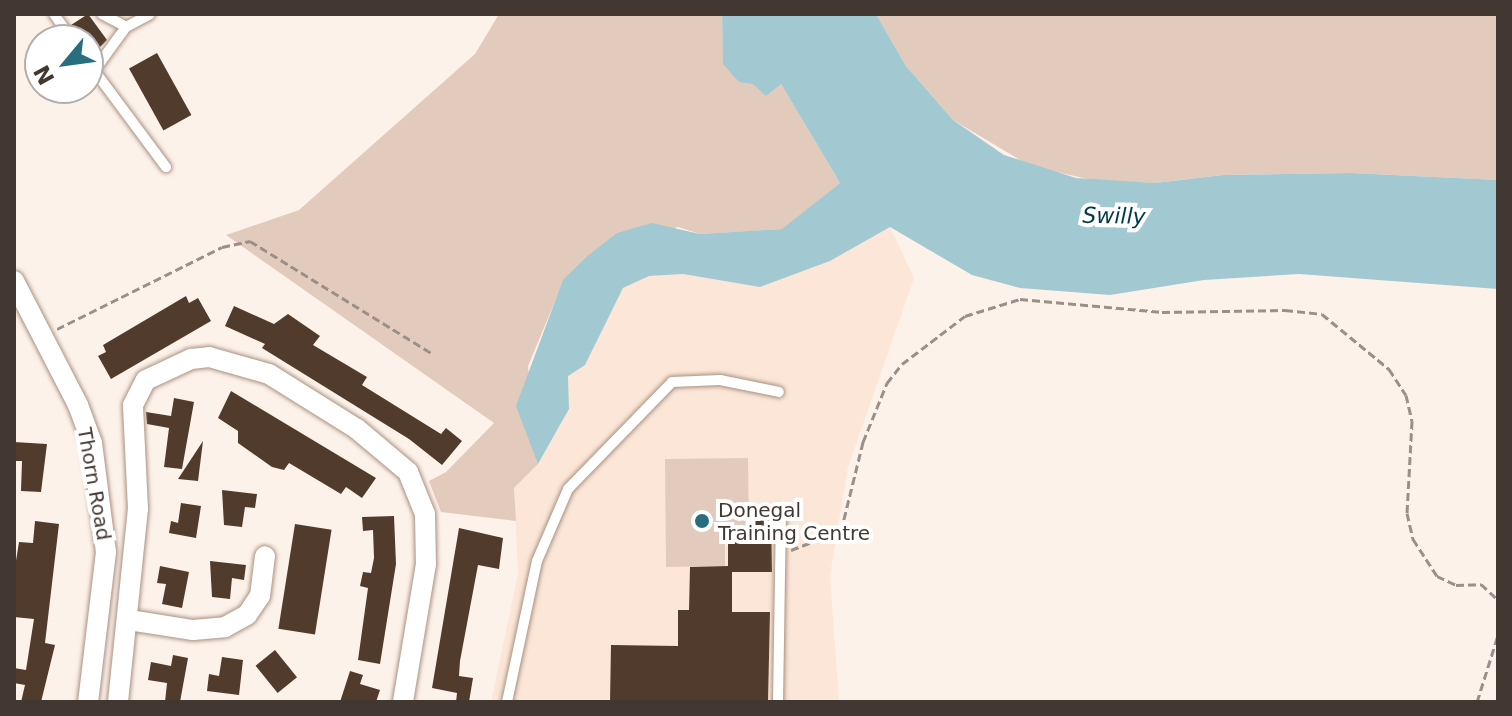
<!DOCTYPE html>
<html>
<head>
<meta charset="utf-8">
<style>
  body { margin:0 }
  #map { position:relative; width:1512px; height:716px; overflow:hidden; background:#fdf2ea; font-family:"DejaVu Sans",sans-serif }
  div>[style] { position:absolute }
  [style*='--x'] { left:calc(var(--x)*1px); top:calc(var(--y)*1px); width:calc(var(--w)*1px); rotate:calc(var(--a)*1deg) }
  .built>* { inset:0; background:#fbe6d8 }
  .green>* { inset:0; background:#e2cbbc }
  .water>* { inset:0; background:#a2c8d2 }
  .building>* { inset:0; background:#513b2c; transform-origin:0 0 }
  .path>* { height:3px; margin-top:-1.5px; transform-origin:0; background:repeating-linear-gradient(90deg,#9b9089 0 8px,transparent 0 12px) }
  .roads { filter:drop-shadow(0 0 2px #aa9180) drop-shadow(0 0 2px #aa9180) }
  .lane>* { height:10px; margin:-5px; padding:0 5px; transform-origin:5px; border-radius:5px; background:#fff }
  .street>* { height:20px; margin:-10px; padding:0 10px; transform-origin:10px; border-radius:10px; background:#fff }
  .dots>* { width:22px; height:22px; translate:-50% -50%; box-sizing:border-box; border:4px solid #fff; border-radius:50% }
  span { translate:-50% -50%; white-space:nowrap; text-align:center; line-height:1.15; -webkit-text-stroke:8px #fff; paint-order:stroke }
  .street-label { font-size:20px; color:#433831 }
  .poi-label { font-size:20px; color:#433831 }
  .left { translate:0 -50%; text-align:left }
  .water-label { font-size:22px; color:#003b46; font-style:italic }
  .frame { position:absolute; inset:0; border:16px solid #433831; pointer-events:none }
  .north { position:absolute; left:24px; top:24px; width:80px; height:80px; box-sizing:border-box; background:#fff; border:2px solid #b4afad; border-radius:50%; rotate:241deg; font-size:22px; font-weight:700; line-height:32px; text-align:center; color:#433831 }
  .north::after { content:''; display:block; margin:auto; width:28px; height:36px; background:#296e7e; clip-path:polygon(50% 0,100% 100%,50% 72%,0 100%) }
</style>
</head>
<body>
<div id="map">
  <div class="built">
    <div style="clip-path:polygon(890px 227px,914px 278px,848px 467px,830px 576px,839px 702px,491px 702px,518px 574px,514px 488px,538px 464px,556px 433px,569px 409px,568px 375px,585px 365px,623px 288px,649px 276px,683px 274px,761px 287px,830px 261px)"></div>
  </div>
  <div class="green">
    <div style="clip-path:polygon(499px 14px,722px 14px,723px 53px,781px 84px,840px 183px,783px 229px,700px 234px,678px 227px,586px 257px,564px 280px,528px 366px,538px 464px,514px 488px,516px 521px,441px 512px,429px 481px,446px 472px,494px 423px,226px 235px,299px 210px,475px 54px)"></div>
    <div style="clip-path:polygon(876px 14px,1498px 14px,1498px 180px,1351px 173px,1223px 175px,1155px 183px,1101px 182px,1030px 166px,953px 120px,906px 66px)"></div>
    <div style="clip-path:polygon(748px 458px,749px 533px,725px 534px,725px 566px,666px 567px,665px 459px)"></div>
  </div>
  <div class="water">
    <div style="clip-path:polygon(722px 14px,876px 14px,906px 66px,953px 120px,1004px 155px,1076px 178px,1155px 183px,1223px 175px,1351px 173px,1498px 180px,1498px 289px,1299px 274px,1204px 280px,1110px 295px,1020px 288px,972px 275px,890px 227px,830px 261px,760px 287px,683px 274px,649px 276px,623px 288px,585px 365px,568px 376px,569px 409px,538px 464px,516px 406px,563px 280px,586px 257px,617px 233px,652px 223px,700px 234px,782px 229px,840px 183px,781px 84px,766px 96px,753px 84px,739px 82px,723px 64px)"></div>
  </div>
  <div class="building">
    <div style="clip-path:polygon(88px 14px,107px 40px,92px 55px,88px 40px,80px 40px,71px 25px)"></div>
    <div style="left:157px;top:53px;width:71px;height:32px;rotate:61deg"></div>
    <div style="clip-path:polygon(186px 296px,189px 303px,198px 298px,211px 321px,111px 379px,98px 356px,106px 352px,103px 345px)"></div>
    <div style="clip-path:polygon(234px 306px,274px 324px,288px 314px,320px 336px,313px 345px,367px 377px,362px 385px,441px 434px,446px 428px,462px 441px,442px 465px,409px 439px,262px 348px,265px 344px,225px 326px)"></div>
    <div style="clip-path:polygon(231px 391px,376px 478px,362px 498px,346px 487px,341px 494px,289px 463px,284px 470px,272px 467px,238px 443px,238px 431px,218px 418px)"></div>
    <div style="clip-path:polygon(174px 398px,194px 402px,182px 469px,164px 467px,169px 428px,147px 424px,146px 412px,171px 416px)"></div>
    <div style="clip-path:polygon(203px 441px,198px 481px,178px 479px)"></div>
    <div style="clip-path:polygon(14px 442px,47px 444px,41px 492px,21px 491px,22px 461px,14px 461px)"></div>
    <div style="clip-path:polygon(222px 490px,257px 494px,255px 508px,245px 507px,242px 527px,224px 525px)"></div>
    <div style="clip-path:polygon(181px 503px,201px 506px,196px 538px,169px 533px,171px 521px,178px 523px)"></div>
    <div style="clip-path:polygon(754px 507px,771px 507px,772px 572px,732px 572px,732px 612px,770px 612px,768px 702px,610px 702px,611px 645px,678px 646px,678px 610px,689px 610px,690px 567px,728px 566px,728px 537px,755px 537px)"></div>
    <div style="clip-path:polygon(394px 516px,396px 564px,380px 664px,358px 660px,368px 588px,360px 586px,363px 572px,371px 573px,374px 558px,373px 530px,363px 531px,362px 517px)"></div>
    <div style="clip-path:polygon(35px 521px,59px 524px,45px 643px,55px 645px,41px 702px,21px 702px,25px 685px,14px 683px,14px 668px,26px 670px,34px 619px,14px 617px,14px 573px,19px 542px,33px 543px)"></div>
    <div style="left:295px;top:524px;width:37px;height:106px;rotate:9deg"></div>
    <div style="clip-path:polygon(459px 528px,503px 538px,499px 569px,478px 565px,460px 661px,459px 676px,473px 678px,469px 702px,456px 702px,457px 693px,432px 688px)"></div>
    <div style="clip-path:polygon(210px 561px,246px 565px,244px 580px,232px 578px,230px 599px,212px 597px)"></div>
    <div style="clip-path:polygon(160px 566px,189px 572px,182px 608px,162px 604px,166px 584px,157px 583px)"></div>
    <div style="left:275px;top:650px;width:35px;height:25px;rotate:51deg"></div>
    <div style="clip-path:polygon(173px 655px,188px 658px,180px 702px,165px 702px,167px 683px,148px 680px,151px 662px,171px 666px)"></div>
    <div style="clip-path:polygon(222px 657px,243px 660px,239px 695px,207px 691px,209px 674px,219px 676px)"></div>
    <div style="clip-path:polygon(350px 671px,363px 675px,360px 684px,380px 690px,376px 702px,340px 702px)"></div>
  </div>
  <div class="path">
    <div style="--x:57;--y:329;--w:184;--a:-26.4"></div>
    <div style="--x:222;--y:247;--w:29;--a:-12"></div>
    <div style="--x:250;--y:241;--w:215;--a:31.7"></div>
    <div style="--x:791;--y:550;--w:53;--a:-20.8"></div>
    <div style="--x:841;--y:531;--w:92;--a:-76.1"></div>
    <div style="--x:863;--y:442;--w:64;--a:-67.9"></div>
    <div style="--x:887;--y:383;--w:24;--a:-52"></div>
    <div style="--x:902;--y:364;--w:79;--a:-37.3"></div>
    <div style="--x:965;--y:316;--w:58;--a:-17.2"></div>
    <div style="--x:1020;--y:299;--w:143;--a:5.2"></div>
    <div style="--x:1162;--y:312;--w:123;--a:-0.9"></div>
    <div style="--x:1285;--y:310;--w:37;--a:6"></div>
    <div style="--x:1322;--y:314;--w:87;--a:39.4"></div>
    <div style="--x:1389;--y:369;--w:31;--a:57"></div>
    <div style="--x:1406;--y:395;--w:27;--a:77"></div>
    <div style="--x:1412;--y:421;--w:92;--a:93.1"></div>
    <div style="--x:1407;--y:513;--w:27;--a:77"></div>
    <div style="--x:1413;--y:539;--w:44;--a:57"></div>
    <div style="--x:1437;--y:576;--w:21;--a:25"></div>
    <div style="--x:1456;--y:585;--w:25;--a:-2"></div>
    <div style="--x:1481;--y:584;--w:23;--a:43"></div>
    <div style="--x:1477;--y:702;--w:70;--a:-72.6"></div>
  </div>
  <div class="roads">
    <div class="lane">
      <div style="--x:54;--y:14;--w:32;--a:55"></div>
      <div style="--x:102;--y:14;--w:27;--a:28"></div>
      <div style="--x:88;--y:62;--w:131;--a:53.4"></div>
      <div style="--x:94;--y:71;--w:54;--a:-54"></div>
      <div style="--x:126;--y:27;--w:27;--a:-28"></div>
      <div style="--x:507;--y:702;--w:144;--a:-78"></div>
      <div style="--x:537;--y:561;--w:78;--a:-66.7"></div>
      <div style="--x:568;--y:489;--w:149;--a:-45.8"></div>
      <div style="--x:672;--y:382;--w:48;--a:-2.4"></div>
      <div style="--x:720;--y:380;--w:60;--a:11.5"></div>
      <div style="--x:778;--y:702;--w:188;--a:-89.1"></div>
    </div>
    <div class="street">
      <div style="--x:14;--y:281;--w:140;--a:62.7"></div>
      <div style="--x:78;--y:405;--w:40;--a:69.8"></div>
      <div style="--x:92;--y:443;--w:110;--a:82.7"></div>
      <div style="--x:106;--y:552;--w:151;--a:96.8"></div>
      <div style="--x:129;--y:620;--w:65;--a:8.9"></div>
      <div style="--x:193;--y:630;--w:32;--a:-5"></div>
      <div style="--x:225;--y:627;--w:25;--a:-29"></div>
      <div style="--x:247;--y:615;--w:23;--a:-56"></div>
      <div style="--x:260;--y:596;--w:40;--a:-82.9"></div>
      <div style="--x:118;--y:702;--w:194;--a:-84.1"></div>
      <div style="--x:138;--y:509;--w:104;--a:-92.8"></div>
      <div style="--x:133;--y:405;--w:28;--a:-63"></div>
      <div style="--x:146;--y:380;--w:50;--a:-25"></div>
      <div style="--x:191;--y:359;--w:18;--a:-6"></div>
      <div style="--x:209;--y:357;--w:62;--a:15.8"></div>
      <div style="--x:269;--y:374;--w:104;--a:32"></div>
      <div style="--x:357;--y:429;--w:67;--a:40.1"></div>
      <div style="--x:408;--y:472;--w:45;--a:68"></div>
      <div style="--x:425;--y:514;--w:50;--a:88.9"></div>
      <div style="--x:426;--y:564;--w:140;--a:99.5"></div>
    </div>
  </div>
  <div class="dots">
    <div style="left:702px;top:521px;background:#296e7e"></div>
  </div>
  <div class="street-label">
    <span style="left:94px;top:484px;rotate:80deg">Thorn Road</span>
  </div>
  <div class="poi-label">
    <span class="left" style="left:718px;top:522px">Donegal<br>Training Centre</span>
  </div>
  <div class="water-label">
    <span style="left:1114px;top:216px;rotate:1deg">Swilly</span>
  </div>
  <div class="frame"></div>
  <div class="north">N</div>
</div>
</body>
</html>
